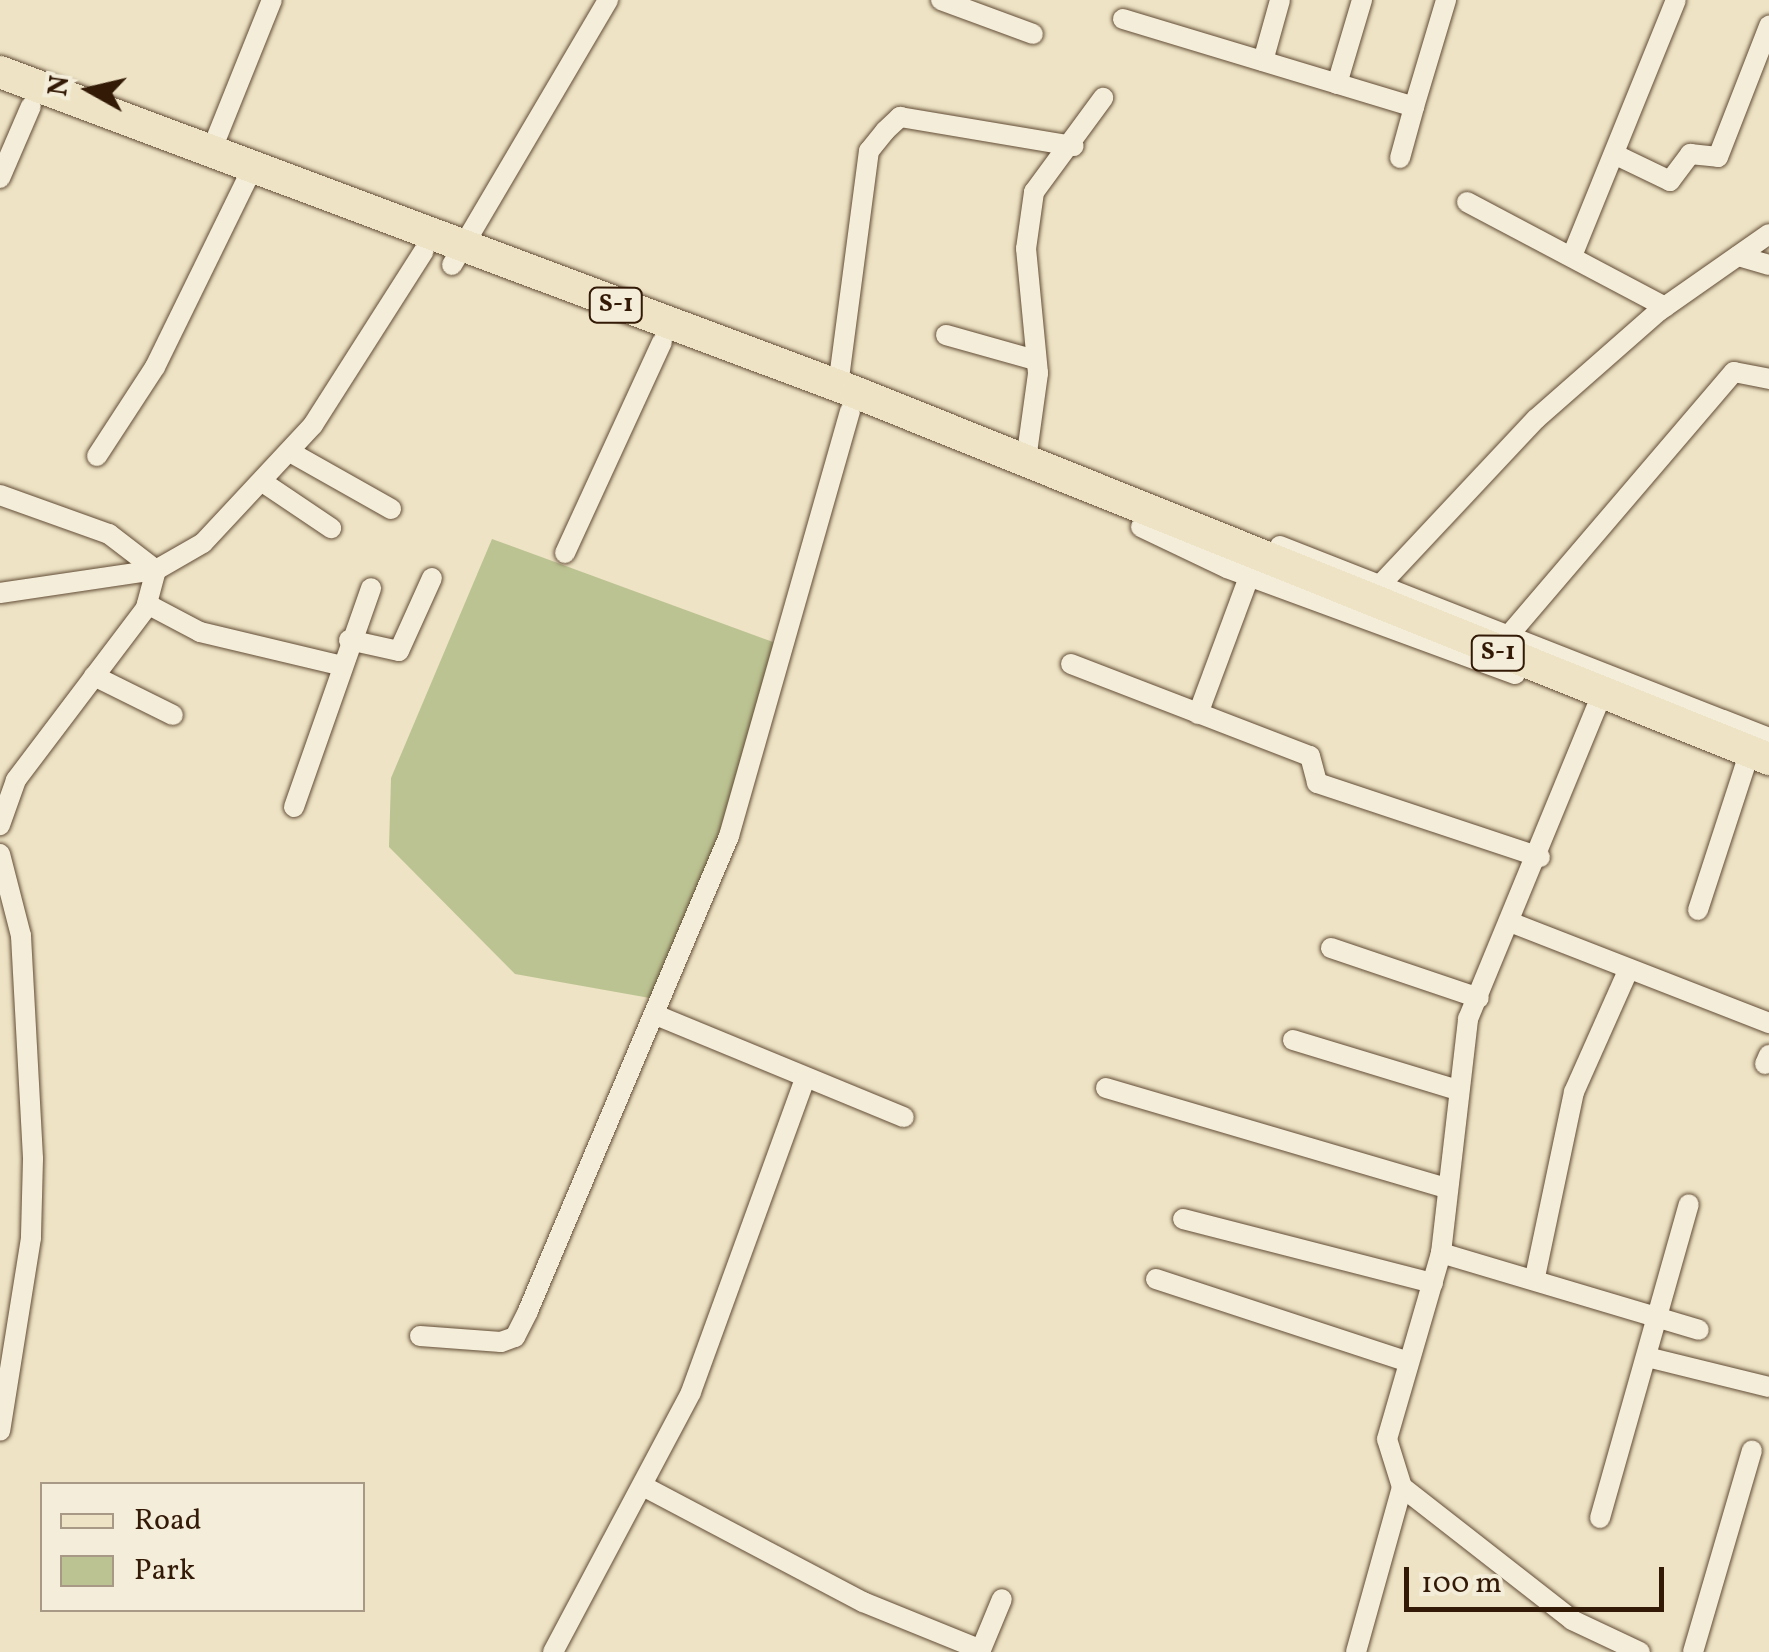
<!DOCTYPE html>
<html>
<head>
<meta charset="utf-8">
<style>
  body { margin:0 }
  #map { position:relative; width:1769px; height:1652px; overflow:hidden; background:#eee4c5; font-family:Vollkorn,serif }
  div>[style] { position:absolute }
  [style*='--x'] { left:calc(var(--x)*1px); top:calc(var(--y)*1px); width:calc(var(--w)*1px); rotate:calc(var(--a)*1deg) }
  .green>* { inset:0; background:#bcc392 }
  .roads { filter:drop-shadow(0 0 2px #624c36) drop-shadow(0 0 2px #624c36) }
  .street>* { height:20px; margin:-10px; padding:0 10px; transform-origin:10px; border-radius:10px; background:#f4edd9 }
  .primary>* { height:32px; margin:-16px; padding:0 16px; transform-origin:16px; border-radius:16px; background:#eee4c5 }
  span { translate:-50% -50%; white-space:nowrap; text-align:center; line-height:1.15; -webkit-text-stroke:8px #f4edd9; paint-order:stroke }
  .shield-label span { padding:2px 8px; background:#f4edd9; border:2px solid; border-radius:8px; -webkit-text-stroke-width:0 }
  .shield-label { font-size:25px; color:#331a07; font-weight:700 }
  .legend { position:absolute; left:40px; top:1482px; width:325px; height:130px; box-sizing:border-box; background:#f4edd9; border:2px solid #a79985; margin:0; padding:12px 18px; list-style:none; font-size:30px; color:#331a07 }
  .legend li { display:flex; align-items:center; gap:20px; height:50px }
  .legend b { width:50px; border:2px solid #a79985 }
  .north { position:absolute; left:40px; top:40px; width:100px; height:100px; -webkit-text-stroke:8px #f4edd9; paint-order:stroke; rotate:278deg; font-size:28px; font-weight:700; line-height:40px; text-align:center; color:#331a07 }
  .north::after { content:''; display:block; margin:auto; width:35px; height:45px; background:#331a07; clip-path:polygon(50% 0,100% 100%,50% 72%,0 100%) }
  .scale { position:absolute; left:1404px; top:1567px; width:260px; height:45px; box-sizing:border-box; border:5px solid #331a07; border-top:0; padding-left:12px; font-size:30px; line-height:35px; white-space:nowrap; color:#331a07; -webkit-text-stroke:8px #f4edd9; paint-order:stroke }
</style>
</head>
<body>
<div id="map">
  <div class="green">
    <div style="clip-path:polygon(492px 539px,784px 646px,661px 1000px,515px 974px,389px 847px,391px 778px)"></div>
  </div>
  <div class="roads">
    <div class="street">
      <div style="--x:941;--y:0;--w:98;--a:20.3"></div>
      <div style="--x:1123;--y:19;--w:304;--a:16.8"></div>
      <div style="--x:1414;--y:107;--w:112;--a:-73.3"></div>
      <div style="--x:1263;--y:61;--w:63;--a:-74.4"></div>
      <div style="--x:1337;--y:84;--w:88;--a:-73.4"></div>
      <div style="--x:210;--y:154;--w:166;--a:-68.1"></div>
      <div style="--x:1616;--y:155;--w:60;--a:25.7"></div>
      <div style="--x:1670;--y:181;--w:34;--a:-53"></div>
      <div style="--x:1690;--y:154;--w:28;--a:6"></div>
      <div style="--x:1718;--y:157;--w:141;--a:-68.7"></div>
      <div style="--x:1400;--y:158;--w:53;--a:-74.6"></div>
      <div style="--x:0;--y:178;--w:78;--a:-66.7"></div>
      <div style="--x:1467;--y:202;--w:224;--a:27.9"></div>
      <div style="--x:1572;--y:256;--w:276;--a:-67.9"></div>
      <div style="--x:1738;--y:256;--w:32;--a:16"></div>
      <div style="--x:452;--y:265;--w:308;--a:-59.5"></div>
      <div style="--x:946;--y:335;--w:92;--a:15.7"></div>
      <div style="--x:838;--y:386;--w:237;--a:-82.5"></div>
      <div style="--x:869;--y:151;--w:26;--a:-51"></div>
      <div style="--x:885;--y:131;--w:21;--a:-43"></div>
      <div style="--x:900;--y:117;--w:176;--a:9.5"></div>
      <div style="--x:290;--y:452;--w:116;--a:29.4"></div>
      <div style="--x:97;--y:456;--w:106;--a:-56.9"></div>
      <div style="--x:155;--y:367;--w:220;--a:-63.9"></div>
      <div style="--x:1026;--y:460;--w:88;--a:-82.1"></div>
      <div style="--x:1038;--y:373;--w:125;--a:-95.5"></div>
      <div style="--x:1026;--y:249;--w:58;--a:-82"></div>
      <div style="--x:1034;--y:192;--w:117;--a:-53.7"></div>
      <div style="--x:264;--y:483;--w:81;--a:33.9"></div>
      <div style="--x:0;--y:495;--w:116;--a:19.7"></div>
      <div style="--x:109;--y:534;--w:59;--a:37.5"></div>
      <div style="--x:156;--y:570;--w:39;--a:105"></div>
      <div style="--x:146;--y:608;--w:216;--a:127.1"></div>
      <div style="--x:16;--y:780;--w:48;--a:109.6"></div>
      <div style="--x:1141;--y:527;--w:95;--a:25.5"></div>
      <div style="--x:1227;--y:568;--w:307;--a:20.2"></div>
      <div style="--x:1280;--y:546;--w:525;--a:21.44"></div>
      <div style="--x:565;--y:553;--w:232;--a:-65.3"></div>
      <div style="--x:1381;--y:584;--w:226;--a:-46.8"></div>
      <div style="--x:1536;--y:419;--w:164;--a:-41.3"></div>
      <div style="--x:1659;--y:311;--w:134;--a:-35"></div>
      <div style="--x:0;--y:593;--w:158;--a:-8.4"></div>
      <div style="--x:156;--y:570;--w:54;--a:-29.9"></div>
      <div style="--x:203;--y:543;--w:161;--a:-47"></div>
      <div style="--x:313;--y:425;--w:206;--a:-57.5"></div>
      <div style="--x:147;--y:604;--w:60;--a:27.8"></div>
      <div style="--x:200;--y:632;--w:143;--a:13.4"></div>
      <div style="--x:1509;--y:635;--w:346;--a:-49.5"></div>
      <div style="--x:1734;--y:372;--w:36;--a:11"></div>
      <div style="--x:349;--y:640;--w:51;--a:12.4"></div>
      <div style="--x:399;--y:651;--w:80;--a:-65.7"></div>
      <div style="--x:1071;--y:664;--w:256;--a:21.1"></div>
      <div style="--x:1310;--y:756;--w:28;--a:75"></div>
      <div style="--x:1317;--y:783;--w:235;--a:18.4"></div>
      <div style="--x:94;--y:676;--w:88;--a:26.3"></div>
      <div style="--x:1198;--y:714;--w:146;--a:-69.6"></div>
      <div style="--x:294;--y:807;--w:232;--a:-70.6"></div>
      <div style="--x:0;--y:854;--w:85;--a:75.6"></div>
      <div style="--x:21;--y:936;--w:223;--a:86.9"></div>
      <div style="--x:33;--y:1159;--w:79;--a:91.5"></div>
      <div style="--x:31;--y:1238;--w:195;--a:99.1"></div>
      <div style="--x:1698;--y:910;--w:155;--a:-71.9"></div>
      <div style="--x:1515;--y:924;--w:273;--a:21.3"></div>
      <div style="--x:1331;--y:948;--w:156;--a:18.7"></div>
      <div style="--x:656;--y:1015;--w:268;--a:22.4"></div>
      <div style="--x:1293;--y:1040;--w:168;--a:16.9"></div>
      <div style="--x:1765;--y:1064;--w:10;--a:-66"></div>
      <div style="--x:1106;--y:1088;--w:354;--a:16.4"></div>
      <div style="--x:1183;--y:1219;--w:258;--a:14.4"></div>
      <div style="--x:1441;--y:1253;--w:269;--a:16.6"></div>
      <div style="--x:1535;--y:1277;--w:189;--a:-78.1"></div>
      <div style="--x:1574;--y:1092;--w:130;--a:-66"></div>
      <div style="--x:1156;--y:1279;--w:266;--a:18.2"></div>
      <div style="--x:420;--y:1336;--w:81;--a:4.2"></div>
      <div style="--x:501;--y:1342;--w:15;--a:-20"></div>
      <div style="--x:515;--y:1337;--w:29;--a:-63"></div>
      <div style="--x:528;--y:1311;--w:516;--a:-67.06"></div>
      <div style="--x:729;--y:836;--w:442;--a:-74.1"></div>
      <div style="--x:1647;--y:1357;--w:126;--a:13.8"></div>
      <div style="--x:643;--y:1486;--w:249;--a:27.8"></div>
      <div style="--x:863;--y:1602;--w:127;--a:22.1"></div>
      <div style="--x:1402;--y:1487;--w:216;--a:38"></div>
      <div style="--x:1572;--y:1620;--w:75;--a:25.2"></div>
      <div style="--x:1600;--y:1518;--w:326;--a:-74.2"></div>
      <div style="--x:553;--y:1652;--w:294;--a:-62"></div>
      <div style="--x:691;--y:1392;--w:333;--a:-70"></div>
      <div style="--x:980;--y:1652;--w:57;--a:-67.5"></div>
      <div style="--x:1356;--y:1652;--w:171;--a:-74.4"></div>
      <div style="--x:1402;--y:1487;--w:50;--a:-107.4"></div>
      <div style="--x:1387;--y:1439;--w:194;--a:-73.8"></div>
      <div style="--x:1441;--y:1253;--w:236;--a:-83.4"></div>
      <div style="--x:1468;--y:1019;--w:341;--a:-67.6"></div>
      <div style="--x:1693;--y:1652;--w:210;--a:-73.7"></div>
    </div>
    <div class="primary">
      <div style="--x:0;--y:72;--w:915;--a:20.53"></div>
      <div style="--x:857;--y:393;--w:983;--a:21.87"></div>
    </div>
  </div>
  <div class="shield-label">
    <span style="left:616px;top:305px">S-1</span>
    <span style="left:1498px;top:653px">S-1</span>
  </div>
  <ul class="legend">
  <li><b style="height:12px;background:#eee4c5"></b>Road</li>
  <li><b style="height:28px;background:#bcc392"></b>Park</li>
  </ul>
  <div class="north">N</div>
  <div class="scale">100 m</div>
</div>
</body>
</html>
